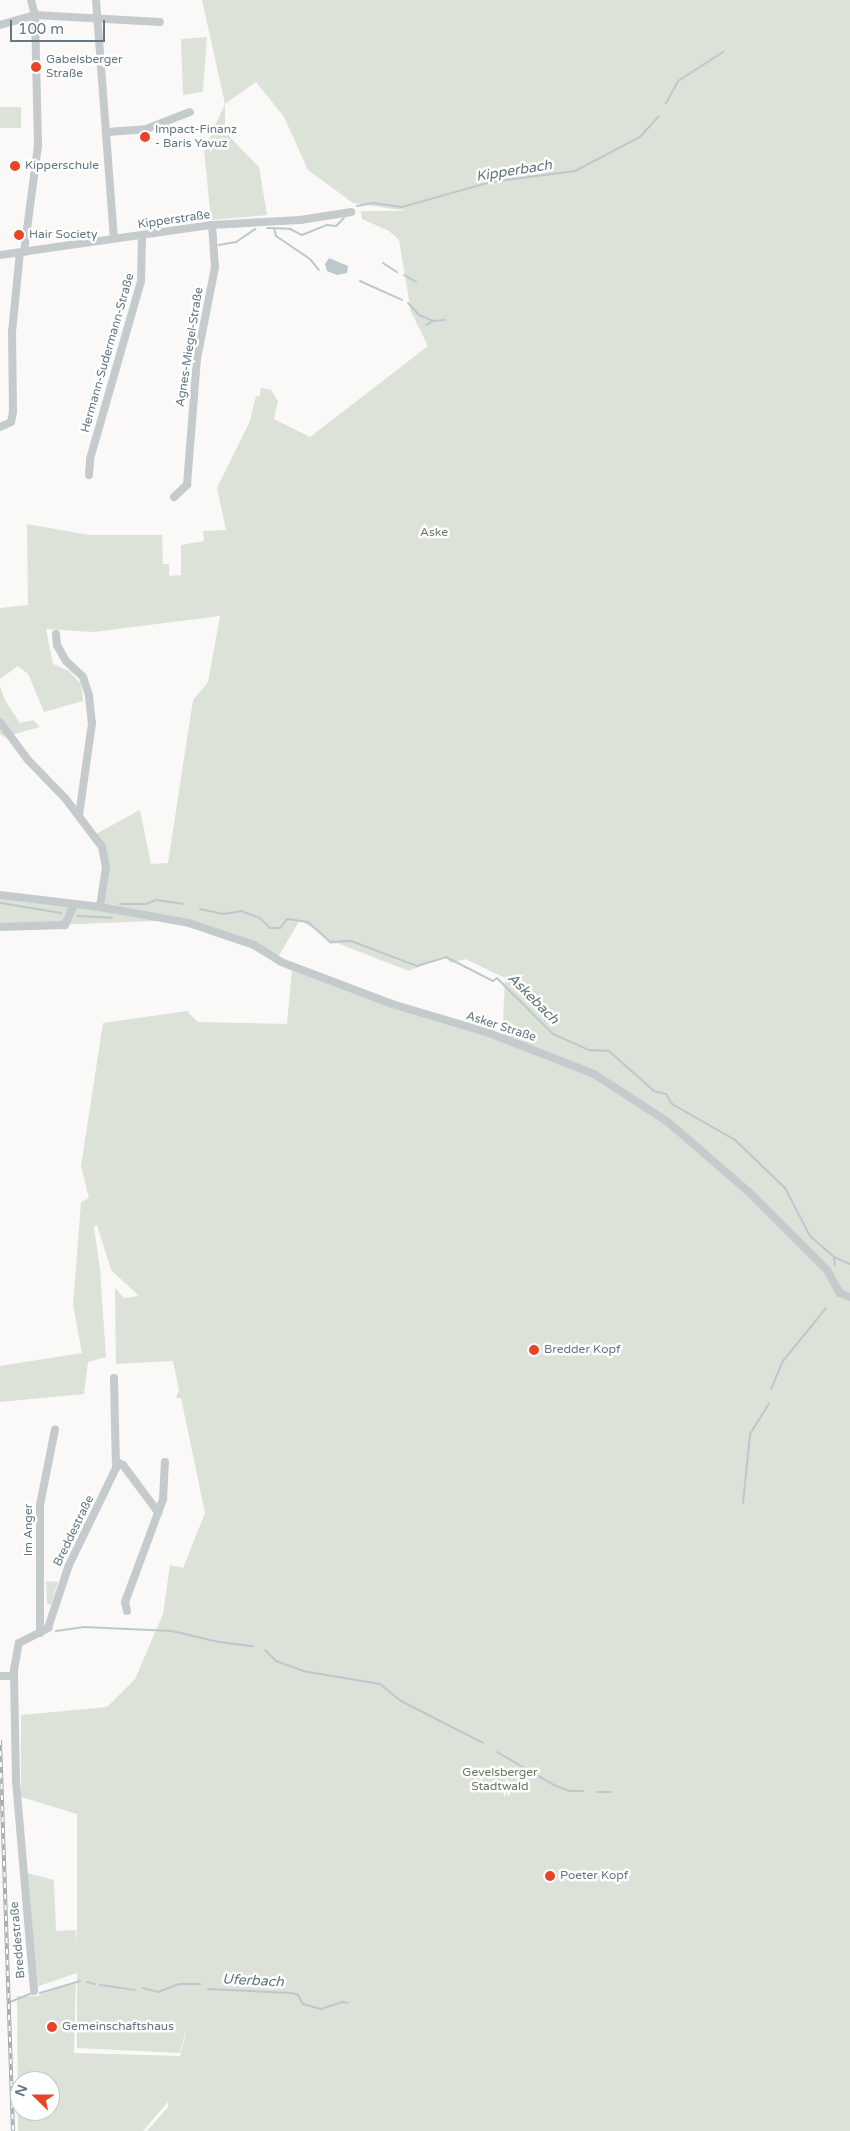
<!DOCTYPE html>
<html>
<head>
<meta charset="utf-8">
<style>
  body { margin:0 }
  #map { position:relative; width:850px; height:2131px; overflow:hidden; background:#faf9f7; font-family:"Varela Round",sans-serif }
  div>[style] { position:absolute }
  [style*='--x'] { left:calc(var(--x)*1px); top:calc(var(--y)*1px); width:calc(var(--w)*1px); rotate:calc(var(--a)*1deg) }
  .green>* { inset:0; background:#dce2d8; transform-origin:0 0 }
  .water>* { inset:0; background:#bbc9cc }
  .stream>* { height:2px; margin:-1px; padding:0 1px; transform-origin:1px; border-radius:1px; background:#bbc9cc }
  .minor>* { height:8px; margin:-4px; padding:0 4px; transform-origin:4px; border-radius:4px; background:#c5cacd }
  .rail>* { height:4px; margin-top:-2px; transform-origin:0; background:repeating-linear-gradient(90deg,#fff 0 5.5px,#a5adb2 0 11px); box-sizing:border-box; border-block:1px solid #a5adb2 }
  .dots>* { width:14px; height:14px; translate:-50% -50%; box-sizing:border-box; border:2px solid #fff; border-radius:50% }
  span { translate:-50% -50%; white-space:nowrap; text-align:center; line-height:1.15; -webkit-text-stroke:5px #fff; paint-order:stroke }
  .poi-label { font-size:12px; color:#647883 }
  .left { translate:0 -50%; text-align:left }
  .street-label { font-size:12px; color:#647883 }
  .park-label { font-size:12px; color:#697a63 }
  .water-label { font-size:14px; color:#5e777c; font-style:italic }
  .north { position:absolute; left:10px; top:2071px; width:50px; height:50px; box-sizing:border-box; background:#fff; border:1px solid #c1c9cd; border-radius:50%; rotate:292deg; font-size:14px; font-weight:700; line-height:20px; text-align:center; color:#647883 }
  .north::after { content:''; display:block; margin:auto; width:18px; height:22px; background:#e94328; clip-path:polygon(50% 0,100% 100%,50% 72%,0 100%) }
  .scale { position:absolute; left:10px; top:20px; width:95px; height:22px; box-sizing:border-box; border:2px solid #647883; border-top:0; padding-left:6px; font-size:15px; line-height:18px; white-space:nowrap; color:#647883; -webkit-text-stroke:4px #fff; paint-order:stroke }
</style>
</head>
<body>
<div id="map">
  <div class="green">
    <div style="clip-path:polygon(evenodd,202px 0,850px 0,850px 2131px,147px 2131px,168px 2107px,168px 2102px,143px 2131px,18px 2131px,17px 1996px,36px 1996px,76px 1982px,74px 2053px,180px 2056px,186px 2032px,186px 2029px,180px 2053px,77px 2048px,77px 1973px,36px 1987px,27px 1873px,54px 1880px,56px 1931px,76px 1930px,77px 1943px,77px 1814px,21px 1797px,21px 1715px,107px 1707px,135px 1679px,163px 1614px,170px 1565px,183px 1568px,205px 1513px,181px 1398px,176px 1398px,179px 1390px,173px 1361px,116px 1364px,115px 1288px,124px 1298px,139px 1296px,111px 1270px,97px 1225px,94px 1227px,100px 1269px,106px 1357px,88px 1362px,84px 1394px,0 1402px,0 1366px,82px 1353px,73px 1305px,81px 1202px,89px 1198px,81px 1166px,103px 1023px,187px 1011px,198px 1022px,287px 1024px,292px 970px,388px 1006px,502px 1041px,505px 978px,465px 959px,451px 963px,444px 956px,409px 971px,337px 943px,330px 944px,322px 934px,300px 920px,278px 957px,195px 922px,105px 905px,107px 851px,94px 835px,140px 810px,151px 864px,168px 863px,193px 700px,208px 682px,220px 616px,94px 632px,46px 629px,53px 664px,69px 671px,81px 684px,83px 701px,44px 712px,28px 674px,18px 666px,0 679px,0 608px,28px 605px,27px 524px,89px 535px,162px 535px,163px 564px,169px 564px,169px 576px,181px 575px,181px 545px,204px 541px,203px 531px,226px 530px,217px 488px,250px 421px,256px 396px,259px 397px,261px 388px,271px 390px,278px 401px,274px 419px,310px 437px,428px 346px,411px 312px,399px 240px,389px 231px,362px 219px,361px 211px,407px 211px,353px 203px,308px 170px,284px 117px,256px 82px,225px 104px,225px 132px,259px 167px,267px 215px,211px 220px,204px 150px,225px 104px,202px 0,20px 2081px,50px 2081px,50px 2111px,20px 2111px,20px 2081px)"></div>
    <div style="clip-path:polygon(207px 37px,203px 92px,183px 95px,181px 39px)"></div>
    <div style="left:21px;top:107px;width:21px;height:21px;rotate:90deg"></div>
    <div style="clip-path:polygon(0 686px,5px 700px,20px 723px,33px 720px,40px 727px,4px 737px,0 734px)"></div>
    <div style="clip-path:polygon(0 895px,158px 917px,156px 921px,0 927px)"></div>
    <div style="clip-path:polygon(46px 1581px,58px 1582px,51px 1605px,47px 1604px)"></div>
  </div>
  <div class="water">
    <div style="clip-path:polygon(329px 258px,348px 266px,347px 273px,337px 275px,327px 271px,325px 264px)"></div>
  </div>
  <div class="stream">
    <div style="--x:666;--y:103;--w:25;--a:-61"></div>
    <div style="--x:678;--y:81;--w:54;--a:-32.8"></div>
    <div style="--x:357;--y:206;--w:16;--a:-11"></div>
    <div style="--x:373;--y:203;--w:29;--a:8"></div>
    <div style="--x:402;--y:207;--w:92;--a:-15.7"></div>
    <div style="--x:491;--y:182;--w:85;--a:-7.5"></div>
    <div style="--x:575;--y:171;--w:73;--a:-27.6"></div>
    <div style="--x:640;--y:137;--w:28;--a:-48"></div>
    <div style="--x:267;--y:228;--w:23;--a:2"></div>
    <div style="--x:290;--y:229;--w:13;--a:27"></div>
    <div style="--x:302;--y:235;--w:27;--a:-22"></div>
    <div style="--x:327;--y:225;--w:9;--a:6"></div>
    <div style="--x:336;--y:226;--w:11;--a:-45"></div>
    <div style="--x:274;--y:228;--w:8;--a:76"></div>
    <div style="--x:276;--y:236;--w:41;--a:34.1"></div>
    <div style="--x:310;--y:259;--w:14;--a:51"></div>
    <div style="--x:219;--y:245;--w:17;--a:-10"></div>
    <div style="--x:236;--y:242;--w:23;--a:-34"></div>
    <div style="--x:383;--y:263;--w:17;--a:33"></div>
    <div style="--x:404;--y:275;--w:14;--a:30"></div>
    <div style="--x:360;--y:281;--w:46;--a:24.3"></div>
    <div style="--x:408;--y:303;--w:16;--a:47"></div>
    <div style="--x:419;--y:315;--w:15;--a:23"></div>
    <div style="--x:433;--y:321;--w:12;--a:-5"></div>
    <div style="--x:426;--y:325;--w:8;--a:-30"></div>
    <div style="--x:0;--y:903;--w:62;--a:9.3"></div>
    <div style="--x:120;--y:904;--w:26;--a:0"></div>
    <div style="--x:146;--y:904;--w:11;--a:-22"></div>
    <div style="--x:156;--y:900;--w:27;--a:8"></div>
    <div style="--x:200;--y:909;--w:24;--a:12"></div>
    <div style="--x:223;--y:914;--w:18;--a:-9"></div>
    <div style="--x:241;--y:911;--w:20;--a:20"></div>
    <div style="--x:260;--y:918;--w:14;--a:45"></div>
    <div style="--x:270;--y:928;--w:10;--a:0"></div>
    <div style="--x:280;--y:928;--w:11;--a:-52"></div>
    <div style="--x:287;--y:919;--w:21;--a:8"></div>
    <div style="--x:308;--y:922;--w:30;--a:42"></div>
    <div style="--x:330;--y:942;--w:21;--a:-3"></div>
    <div style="--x:351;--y:941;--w:71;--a:20.7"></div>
    <div style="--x:417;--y:966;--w:30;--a:-17"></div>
    <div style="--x:446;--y:957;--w:53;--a:27.1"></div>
    <div style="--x:493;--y:981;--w:5;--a:-37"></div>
    <div style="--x:497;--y:978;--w:79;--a:45"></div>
    <div style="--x:553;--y:1034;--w:39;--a:24"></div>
    <div style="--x:589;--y:1050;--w:20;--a:3"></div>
    <div style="--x:609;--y:1051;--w:60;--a:41.6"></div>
    <div style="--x:654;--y:1091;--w:12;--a:14"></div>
    <div style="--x:666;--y:1094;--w:12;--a:59"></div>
    <div style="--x:672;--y:1104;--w:73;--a:29.7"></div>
    <div style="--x:735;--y:1140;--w:69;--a:43.8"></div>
    <div style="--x:785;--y:1188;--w:54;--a:62.5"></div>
    <div style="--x:810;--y:1236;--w:32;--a:41"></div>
    <div style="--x:834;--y:1257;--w:17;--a:24"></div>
    <div style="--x:77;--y:916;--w:35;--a:3"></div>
    <div style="--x:834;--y:1258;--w:7;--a:82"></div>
    <div style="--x:771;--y:1389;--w:30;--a:-67"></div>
    <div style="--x:783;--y:1361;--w:68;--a:-50.9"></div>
    <div style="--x:743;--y:1503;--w:69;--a:-84.2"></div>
    <div style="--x:750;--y:1434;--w:36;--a:-58"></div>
    <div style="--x:56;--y:1631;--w:27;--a:-8"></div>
    <div style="--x:83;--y:1627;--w:89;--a:2.6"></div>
    <div style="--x:172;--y:1631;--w:48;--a:13.2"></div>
    <div style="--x:219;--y:1642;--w:34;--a:7"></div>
    <div style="--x:265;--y:1650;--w:16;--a:45"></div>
    <div style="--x:276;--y:1661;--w:29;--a:20"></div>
    <div style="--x:303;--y:1671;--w:78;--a:9.6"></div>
    <div style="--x:380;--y:1684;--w:27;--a:39"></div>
    <div style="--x:401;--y:1701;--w:92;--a:27.1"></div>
    <div style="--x:497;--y:1752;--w:66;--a:30.1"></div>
    <div style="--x:554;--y:1785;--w:17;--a:21"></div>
    <div style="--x:570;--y:1791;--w:13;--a:0"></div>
    <div style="--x:598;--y:1792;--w:12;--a:0"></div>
    <div style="--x:87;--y:1982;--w:8;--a:14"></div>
    <div style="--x:100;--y:1985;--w:35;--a:8"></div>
    <div style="--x:143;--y:1988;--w:16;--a:15"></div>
    <div style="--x:158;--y:1992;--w:22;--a:-21"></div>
    <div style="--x:179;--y:1984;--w:21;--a:0"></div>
    <div style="--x:208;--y:1989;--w:84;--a:2.7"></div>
    <div style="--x:292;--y:1993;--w:6;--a:18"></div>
    <div style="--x:298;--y:1995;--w:10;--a:61"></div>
    <div style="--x:303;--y:2004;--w:19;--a:16"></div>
    <div style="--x:321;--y:2009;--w:23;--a:-18"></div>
    <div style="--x:343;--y:2002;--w:5;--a:11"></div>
    <div style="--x:40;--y:1993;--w:42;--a:-16.7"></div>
    <div style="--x:10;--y:2002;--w:22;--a:-22"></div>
  </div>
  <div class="minor">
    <div style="--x:96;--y:0;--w:239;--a:85.7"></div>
    <div style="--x:0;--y:25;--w:36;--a:-16"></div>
    <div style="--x:35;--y:15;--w:125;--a:3.2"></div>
    <div style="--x:107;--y:132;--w:39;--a:-4"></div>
    <div style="--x:146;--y:129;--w:47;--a:-21.1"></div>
    <div style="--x:24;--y:252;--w:108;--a:-82.5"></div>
    <div style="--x:38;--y:145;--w:130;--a:-91.3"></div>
    <div style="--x:35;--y:15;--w:16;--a:-105"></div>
    <div style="--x:0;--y:255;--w:214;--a:-8.1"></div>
    <div style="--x:212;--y:225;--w:88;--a:-3.3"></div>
    <div style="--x:300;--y:220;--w:52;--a:-8.9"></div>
    <div style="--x:0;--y:427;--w:12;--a:-24"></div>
    <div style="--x:11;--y:422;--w:10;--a:-79"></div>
    <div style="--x:13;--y:412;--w:80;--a:-90.7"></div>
    <div style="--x:12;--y:332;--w:80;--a:-84.3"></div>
    <div style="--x:89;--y:475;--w:16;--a:-86"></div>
    <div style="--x:90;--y:459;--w:185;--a:-74"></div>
    <div style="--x:141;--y:281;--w:45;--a:-88.7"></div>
    <div style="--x:174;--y:497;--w:18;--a:-43"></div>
    <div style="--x:187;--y:485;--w:126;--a:-85.5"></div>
    <div style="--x:197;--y:359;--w:94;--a:-78.9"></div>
    <div style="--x:215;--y:267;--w:42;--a:-94.1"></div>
    <div style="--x:56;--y:634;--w:11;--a:85"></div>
    <div style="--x:57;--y:645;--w:18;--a:61"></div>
    <div style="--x:66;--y:661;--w:23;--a:43"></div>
    <div style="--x:83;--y:677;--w:20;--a:72"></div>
    <div style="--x:89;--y:696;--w:27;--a:84"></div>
    <div style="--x:92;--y:723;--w:93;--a:98"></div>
    <div style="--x:0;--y:722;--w:47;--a:53.6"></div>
    <div style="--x:28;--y:760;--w:53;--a:45.8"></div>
    <div style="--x:65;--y:798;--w:61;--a:52.9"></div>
    <div style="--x:102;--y:847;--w:20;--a:79"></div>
    <div style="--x:106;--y:867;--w:40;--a:98.5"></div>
    <div style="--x:0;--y:895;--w:101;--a:6.8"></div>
    <div style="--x:100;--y:907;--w:90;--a:10.2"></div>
    <div style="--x:189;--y:923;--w:69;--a:18.7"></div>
    <div style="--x:254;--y:945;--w:32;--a:32"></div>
    <div style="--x:281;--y:962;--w:119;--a:20.7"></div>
    <div style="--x:392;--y:1004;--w:101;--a:16.6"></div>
    <div style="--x:489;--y:1033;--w:113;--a:21.3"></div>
    <div style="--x:594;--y:1074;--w:88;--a:33"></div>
    <div style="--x:668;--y:1122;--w:108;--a:40.9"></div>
    <div style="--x:750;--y:1193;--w:109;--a:45"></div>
    <div style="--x:827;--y:1270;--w:26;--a:61"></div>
    <div style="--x:840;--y:1293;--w:11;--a:22"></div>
    <div style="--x:0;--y:927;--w:65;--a:-1.8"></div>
    <div style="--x:65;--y:925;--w:22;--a:-66"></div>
    <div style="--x:117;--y:1462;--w:7;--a:27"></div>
    <div style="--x:123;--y:1465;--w:59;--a:53.3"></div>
    <div style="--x:127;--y:1611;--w:9;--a:-103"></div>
    <div style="--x:125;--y:1602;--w:110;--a:-69.7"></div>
    <div style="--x:163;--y:1499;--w:37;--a:-87"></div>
    <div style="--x:40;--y:1633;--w:128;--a:-90"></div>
    <div style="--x:40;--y:1505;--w:77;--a:-78.8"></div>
    <div style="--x:0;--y:1676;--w:14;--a:0"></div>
    <div style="--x:34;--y:1991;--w:213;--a:-94.9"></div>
    <div style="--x:16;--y:1779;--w:109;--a:-91.1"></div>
    <div style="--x:14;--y:1670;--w:27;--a:-80"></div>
    <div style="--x:19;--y:1643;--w:33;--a:-27"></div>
    <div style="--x:48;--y:1628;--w:66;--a:-71.6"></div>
    <div style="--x:69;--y:1565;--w:108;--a:-64.1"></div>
    <div style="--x:116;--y:1468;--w:90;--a:-91.3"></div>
  </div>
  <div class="rail">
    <div style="--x:0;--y:1740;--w:391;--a:88.1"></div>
  </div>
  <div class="dots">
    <div style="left:36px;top:67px;background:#e94328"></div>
    <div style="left:145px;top:137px;background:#e94328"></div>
    <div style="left:15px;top:166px;background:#e94328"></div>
    <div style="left:19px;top:235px;background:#e94328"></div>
    <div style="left:534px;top:1350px;background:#e94328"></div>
    <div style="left:550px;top:1876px;background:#e94328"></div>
    <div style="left:52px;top:2027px;background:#e94328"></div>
  </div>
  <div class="poi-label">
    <span class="left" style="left:46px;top:67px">Gabelsberger<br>Straße</span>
    <span class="left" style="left:155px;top:137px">Impact-Finanz<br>- Baris Yavuz</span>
    <span class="left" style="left:25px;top:166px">Kipperschule</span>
    <span class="left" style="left:29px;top:235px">Hair Society</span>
    <span class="left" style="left:544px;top:1350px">Bredder Kopf</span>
    <span class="left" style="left:560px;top:1876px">Poeter Kopf</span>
    <span class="left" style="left:62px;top:2027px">Gemeinschaftshaus</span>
  </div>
  <div class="street-label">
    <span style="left:174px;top:220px;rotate:-8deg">Kipperstraße</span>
    <span style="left:190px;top:347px;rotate:-81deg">Agnes-Miegel-Straße</span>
    <span style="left:108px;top:353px;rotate:-74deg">Hermann-Sudermann-Straße</span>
    <span style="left:501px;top:1027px;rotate:18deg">Asker Straße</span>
    <span style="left:29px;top:1530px;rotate:-90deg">Im Anger</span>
    <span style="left:74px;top:1531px;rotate:-64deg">Breddestraße</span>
    <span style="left:18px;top:1940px;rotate:-95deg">Breddestraße</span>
  </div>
  <div class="park-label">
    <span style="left:434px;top:533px">Aske</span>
    <span style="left:500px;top:1780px">Gevelsberger<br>Stadtwald</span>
  </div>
  <div class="water-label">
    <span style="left:514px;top:171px;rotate:-9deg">Kipperbach</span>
    <span style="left:533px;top:999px;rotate:45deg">Askebach</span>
    <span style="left:253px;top:1981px;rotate:3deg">Uferbach</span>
  </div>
  <div class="north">N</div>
  <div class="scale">100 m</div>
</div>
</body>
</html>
